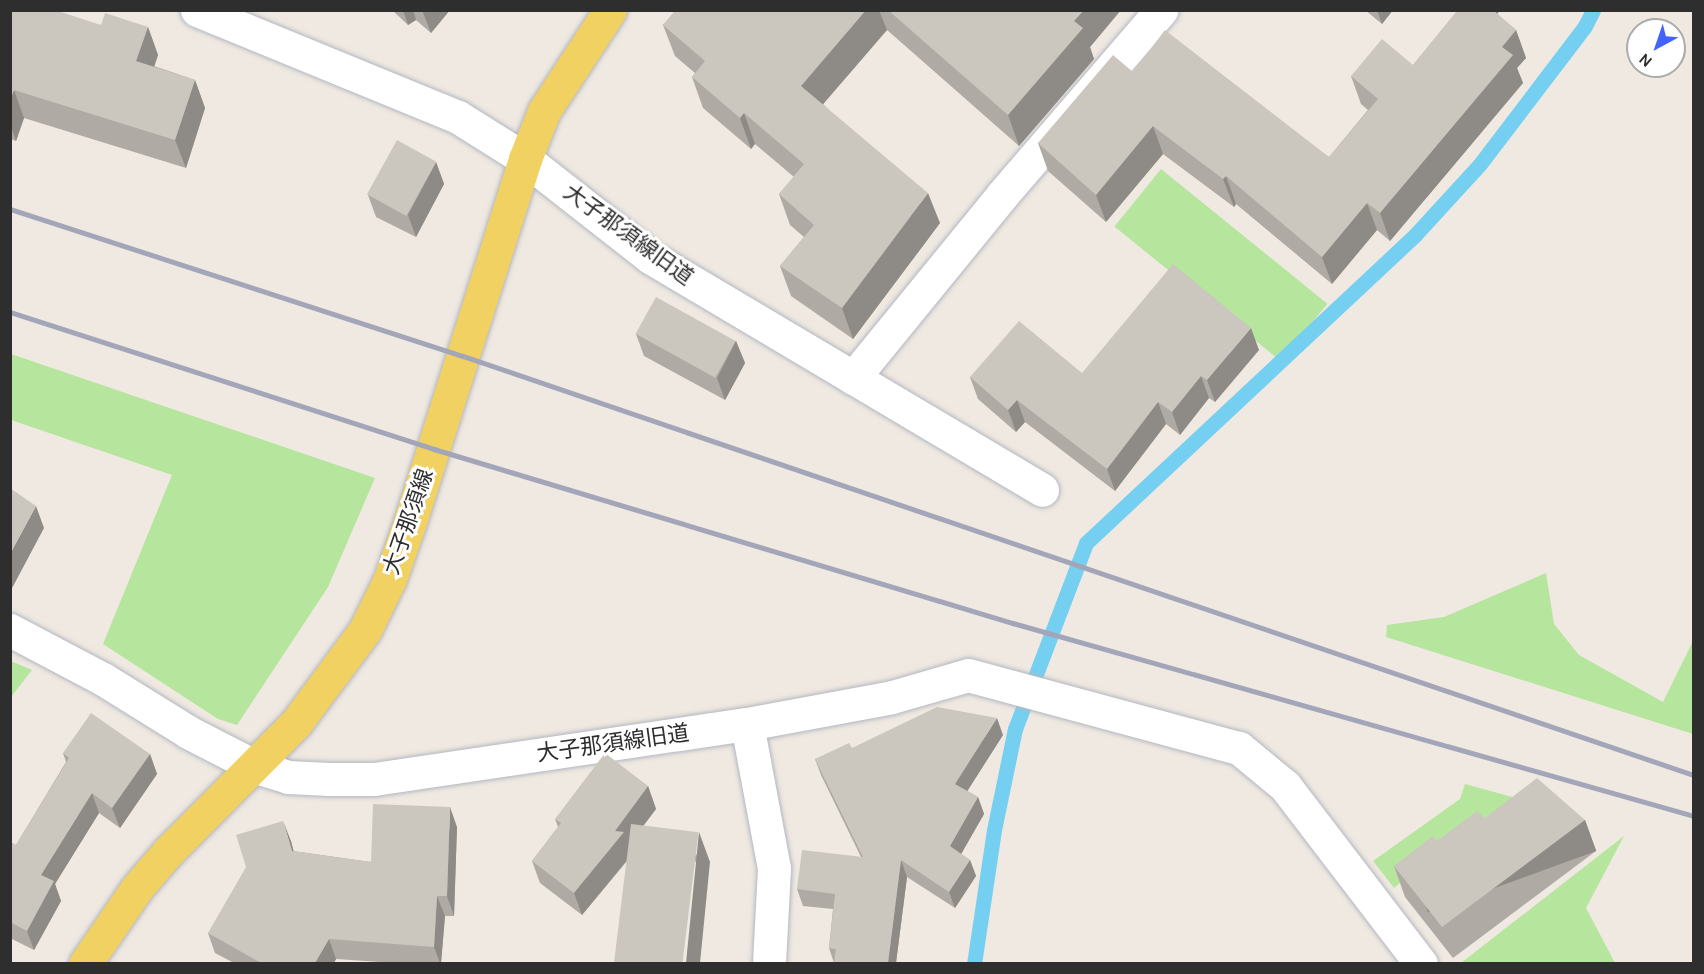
<!DOCTYPE html>
<html>
<head>
<meta charset="utf-8">
<style>
  body { margin:0 }
  #map { position:relative; width:1704px; height:974px; overflow:hidden; background:#efe9e1; font-family:Karla,"Noto Sans JP",sans-serif }
  div>[style] { position:absolute }
  [style*='--x'] { left:calc(var(--x)*1px); top:calc(var(--y)*1px); width:calc(var(--w)*1px); rotate:calc(var(--a)*1deg) }
  .green>* { inset:0; background:#b6e59e; transform-origin:0 0 }
  .stream>* { height:15px; margin:-7.5px; padding:0 7.5px; transform-origin:7.5px; border-radius:7.5px; background:#75cff0 }
  .roads { filter:drop-shadow(0 0 2px #b4b7c1) drop-shadow(0 0 2px #b4b7c1) }
  .minor>* { height:33px; margin:-16.5px; padding:0 16.5px; transform-origin:16.5px; border-radius:16.5px; background:#fff }
  .major>* { height:33px; margin:-16.5px; padding:0 16.5px; transform-origin:16.5px; border-radius:16.5px; background:#f2d163 }
  .rail>* { height:4.5px; margin:-2.25px; padding:0 2.25px; transform-origin:2.25px; border-radius:2.25px; background:#a3a6b8 }
  .wall>* { inset:0; background:#afaba4 }
  .shaded-wall>* { inset:0; background:#8e8b86; transform-origin:0 0 }
  .building>* { inset:0; background:#cbc7bf; transform-origin:0 0 }
  span { translate:-50% -50%; white-space:nowrap; text-align:center; line-height:1.15; -webkit-text-stroke:6px #fff; paint-order:stroke }
  .street-label { font-size:22px; color:#2e2e2e }
  .frame { position:absolute; inset:0; border:12px solid #2e2e2e; pointer-events:none }
  .north { position:absolute; left:1626px; top:18px; width:60px; height:60px; box-sizing:border-box; background:#fff; border:2px solid #ababab; border-radius:50%; rotate:220deg; font-size:16px; font-weight:700; line-height:24px; text-align:center; color:#2e2e2e }
  .north::after { content:''; display:block; margin:auto; width:21px; height:27px; background:#4264fb; clip-path:polygon(50% 0,100% 100%,50% 72%,0 100%) }
</style>
</head>
<body>
<div id="map">
  <div class="green">
    <div style="left:1161px;top:169px;width:214px;height:74px;rotate:39deg"></div>
    <div style="clip-path:polygon(11px 354px,375px 478px,328px 587px,237px 725px,218px 719px,103px 644px,172px 475px,11px 420px)"></div>
    <div style="clip-path:polygon(1546px 573px,1554px 624px,1579px 655px,1663px 702px,1693px 641px,1693px 734px,1386px 637px,1387px 625px,1444px 617px)"></div>
    <div style="clip-path:polygon(11px 661px,32px 670px,11px 697px)"></div>
    <div style="clip-path:polygon(1465px 784px,1542px 805px,1429px 858px,1394px 888px,1373px 861px,1460px 799px)"></div>
    <div style="clip-path:polygon(1624px 836px,1586px 908px,1615px 963px,1461px 963px)"></div>
  </div>
  <div class="stream">
    <div style="--x:974;--y:964;--w:135;--a:-81.5"></div>
    <div style="--x:994;--y:830;--w:103;--a:-78.3"></div>
    <div style="--x:1015;--y:729;--w:199;--a:-69.1"></div>
    <div style="--x:1086;--y:543;--w:451;--a:-43.1"></div>
    <div style="--x:1415;--y:235;--w:96;--a:-47.5"></div>
    <div style="--x:1480;--y:164;--w:173;--a:-52.7"></div>
    <div style="--x:1585;--y:26;--w:18;--a:-63"></div>
  </div>
  <div class="roads">
    <div class="minor">
      <div style="--x:197;--y:10;--w:282;--a:22.3"></div>
      <div style="--x:458;--y:117;--w:79;--a:32.1"></div>
      <div style="--x:525;--y:159;--w:159;--a:38.1"></div>
      <div style="--x:650;--y:257;--w:456;--a:30.7"></div>
      <div style="--x:853;--y:378;--w:237;--a:-50.8"></div>
      <div style="--x:1003;--y:194;--w:243;--a:-49.3"></div>
      <div style="--x:10;--y:630;--w:105;--a:27.8"></div>
      <div style="--x:103;--y:679;--w:100;--a:31.9"></div>
      <div style="--x:188;--y:732;--w:76;--a:27.2"></div>
      <div style="--x:256;--y:767;--w:34;--a:17"></div>
      <div style="--x:288;--y:777;--w:41;--a:2.8"></div>
      <div style="--x:329;--y:779;--w:45;--a:0"></div>
      <div style="--x:374;--y:779;--w:377;--a:-8.4"></div>
      <div style="--x:747;--y:724;--w:147;--a:-10.5"></div>
      <div style="--x:892;--y:697;--w:79;--a:-16.1"></div>
      <div style="--x:968;--y:675;--w:281;--a:15.1"></div>
      <div style="--x:1239;--y:748;--w:60;--a:39.6"></div>
      <div style="--x:1285;--y:786;--w:224;--a:52.6"></div>
      <div style="--x:747;--y:724;--w:147;--a:79.4"></div>
      <div style="--x:774;--y:868;--w:96;--a:93"></div>
    </div>
    <div class="major">
      <div style="--x:85;--y:964;--w:92;--a:-55.6"></div>
      <div style="--x:137;--y:888;--w:48;--a:-49.3"></div>
      <div style="--x:168;--y:852;--w:182;--a:-45.2"></div>
      <div style="--x:296;--y:723;--w:116;--a:-53.4"></div>
      <div style="--x:365;--y:630;--w:57;--a:-63.9"></div>
      <div style="--x:390;--y:579;--w:60;--a:-70.7"></div>
      <div style="--x:410;--y:522;--w:381;--a:-72.4"></div>
      <div style="--x:525;--y:159;--w:52;--a:-68.4"></div>
      <div style="--x:544;--y:111;--w:121;--a:-56.8"></div>
    </div>
  </div>
  <div class="rail">
    <div style="--x:10;--y:209;--w:476;--a:18"></div>
    <div style="--x:463;--y:356;--w:1300;--a:18.8"></div>
    <div style="--x:10;--y:312;--w:446;--a:17.9"></div>
    <div style="--x:434;--y:449;--w:605;--a:16.73"></div>
    <div style="--x:1013;--y:623;--w:708;--a:15.82"></div>
  </div>
  <div class="wall">
    <div style="clip-path:polygon(10px 10px,101px 25px,148px 27px,158px 55px,154px 66px,195px 80px,205px 108px,186px 168px,24px 118px,16px 141px,10px 139px)"></div>
    <div style="clip-path:polygon(392px 10px,450px 10px,431px 33px,416px 20px,408px 25px)"></div>
    <div style="clip-path:polygon(676px 10px,1121px 10px,1090px 47px,1094px 59px,1019px 146px,887px 30px,823px 104px,940px 223px,853px 339px,791px 296px,780px 266px,804px 237px,790px 225px,779px 194px,794px 177px,755px 144px,751px 149px,703px 108px,692px 77px,695px 73px,675px 56px,663px 25px)"></div>
    <div style="clip-path:polygon(1365px 10px,1393px 10px,1382px 24px)"></div>
    <div style="clip-path:polygon(1458px 10px,1500px 10px,1497px 14px,1516px 30px,1526px 58px,1517px 68px,1523px 83px,1390px 241px,1377px 230px,1332px 284px,1236px 204px,1234px 207px,1163px 154px,1106px 222px,1048px 171px,1038px 143px,1133px 72px,1329px 157px,1368px 110px,1361px 104px,1351px 76px,1413px 65px)"></div>
    <div style="clip-path:polygon(436px 162px,444px 184px,416px 237px,376px 217px,368px 195px)"></div>
    <div style="clip-path:polygon(636px 334px,736px 341px,745px 363px,725px 400px,644px 356px)"></div>
    <div style="clip-path:polygon(1259px 350px,1215px 402px,1209px 398px,1180px 435px,1166px 424px,1115px 491px,1025px 422px,1016px 432px,978px 399px,970px 377px,1082px 373px)"></div>
    <div style="clip-path:polygon(1003px 735px,967px 791px,978px 797px,984px 814px,961px 854px,970px 860px,976px 876px,955px 908px,907px 877px,896px 963px,834px 963px,829px 948px,833px 909px,803px 906px,797px 889px,861px 857px,821px 775px,815px 759px,852px 748px)"></div>
    <div style="clip-path:polygon(63px 753px,150px 754px,157px 774px,120px 828px,99px 813px,55px 884px,61px 901px,34px 950px,10px 938px,10px 842px,16px 845px,66px 762px)"></div>
    <div style="clip-path:polygon(648px 786px,656px 809px,643px 826px,710px 862px,628px 860px,582px 915px,540px 883px,532px 861px,558px 827px,555px 819px)"></div>
    <div style="clip-path:polygon(1485px 818px,1585px 820px,1596px 851px,1453px 958px,1405px 897px,1394px 866px,1437px 841px)"></div>
    <div style="clip-path:polygon(457px 827px,454px 916px,445px 916px,441px 963px,395px 963px,336px 959px,334px 963px,234px 963px,215px 953px,208px 933px,291px 841px,293px 851px,371px 862px)"></div>
  </div>
  <div class="shaded-wall">
    <div style="clip-path:polygon(403px 10px,413px 10px,416px 20px,408px 25px)"></div>
    <div style="clip-path:polygon(422px 10px,450px 10px,431px 33px)"></div>
    <div style="clip-path:polygon(866px 10px,879px 10px,887px 30px,812px 117px,801px 86px)"></div>
    <div style="clip-path:polygon(1084px 10px,1121px 10px,1090px 47px,1094px 59px,1019px 146px,1008px 115px,1074px 21px)"></div>
    <div style="clip-path:polygon(1377px 10px,1393px 10px,1382px 24px)"></div>
    <div style="clip-path:polygon(1494px 10px,1500px 10px,1496px 16px)"></div>
    <div style="clip-path:polygon(148px 27px,158px 55px,147px 89px,136px 61px)"></div>
    <div style="clip-path:polygon(1516px 30px,1526px 58px,1517px 68px,1523px 83px,1390px 241px,1380px 213px,1502px 47px)"></div>
    <div style="clip-path:polygon(195px 80px,205px 108px,186px 168px,175px 140px)"></div>
    <div style="clip-path:polygon(14px 90px,24px 118px,16px 141px,10px 124px,10px 100px)"></div>
    <div style="clip-path:polygon(744px 113px,755px 144px,751px 149px,740px 118px)"></div>
    <div style="clip-path:polygon(1153px 126px,1163px 154px,1106px 222px,1096px 195px)"></div>
    <div style="clip-path:polygon(436px 162px,444px 184px,416px 237px,408px 215px)"></div>
    <div style="clip-path:polygon(1226px 176px,1236px 204px,1234px 207px,1223px 179px)"></div>
    <div style="clip-path:polygon(928px 193px,940px 223px,853px 339px,842px 308px)"></div>
    <div style="clip-path:polygon(1367px 203px,1377px 230px,1332px 284px,1322px 257px)"></div>
    <div style="clip-path:polygon(1251px 328px,1259px 350px,1215px 402px,1207px 380px)"></div>
    <div style="clip-path:polygon(736px 341px,745px 363px,725px 400px,717px 378px)"></div>
    <div style="clip-path:polygon(1201px 376px,1209px 398px,1180px 435px,1172px 412px)"></div>
    <div style="clip-path:polygon(1017px 400px,1025px 422px,1016px 432px,1008px 410px)"></div>
    <div style="clip-path:polygon(1158px 402px,1166px 424px,1115px 491px,1107px 469px)"></div>
    <div style="clip-path:polygon(36px 506px,44px 528px,10px 592px,10px 554px)"></div>
    <div style="clip-path:polygon(997px 718px,1003px 735px,961px 801px,955px 784px)"></div>
    <div style="clip-path:polygon(150px 754px,157px 774px,120px 828px,112px 808px)"></div>
    <div style="clip-path:polygon(648px 786px,656px 809px,629px 845px,632px 854px,582px 915px,574px 893px,615px 831px)"></div>
    <div style="clip-path:polygon(92px 793px,99px 813px,55px 884px,61px 901px,34px 950px,27px 931px,41px 875px)"></div>
    <div style="clip-path:polygon(978px 797px,984px 814px,956px 863px,950px 846px)"></div>
    <div style="clip-path:polygon(450px 807px,457px 827px,454px 916px,447px 896px)"></div>
    <div style="left:1585px;top:820px;width:33px;height:179px;rotate:70deg"></div>
    <div style="clip-path:polygon(283px 821px,291px 841px,299px 871px,292px 851px)"></div>
    <div style="clip-path:polygon(699px 832px,710px 862px,700px 963px,686px 963px)"></div>
    <div style="clip-path:polygon(901px 860px,907px 877px,896px 963px,888px 963px)"></div>
    <div style="clip-path:polygon(970px 860px,976px 876px,955px 908px,949px 892px)"></div>
    <div style="clip-path:polygon(437px 896px,445px 916px,441px 963px,440px 963px,434px 947px)"></div>
    <div style="clip-path:polygon(329px 939px,336px 959px,334px 963px,315px 963px)"></div>
  </div>
  <div class="building">
    <div style="clip-path:polygon(10px 10px,55px 10px,101px 25px,105px 13px,148px 27px,136px 61px,195px 80px,175px 140px,14px 90px,10px 100px)"></div>
    <div style="clip-path:polygon(676px 10px,866px 10px,801px 86px,928px 193px,842px 308px,780px 266px,814px 225px,779px 194px,804px 164px,744px 113px,740px 118px,692px 77px,705px 61px,663px 25px)"></div>
    <div style="clip-path:polygon(888px 10px,1084px 10px,1074px 21px,1083px 28px,1008px 115px)"></div>
    <div style="clip-path:polygon(1458px 10px,1493px 10px,1516px 30px,1502px 47px,1513px 55px,1380px 213px,1367px 203px,1322px 257px,1226px 176px,1223px 179px,1153px 126px,1096px 195px,1038px 143px,1113px 55px,1133px 72px,1165px 30px,1329px 157px,1378px 99px,1351px 76px,1382px 39px,1413px 65px)"></div>
    <div style="left:397px;top:140px;width:45px;height:62px;rotate:29deg"></div>
    <div style="clip-path:polygon(1173px 264px,1251px 328px,1207px 380px,1201px 376px,1172px 412px,1158px 402px,1107px 469px,1017px 400px,1008px 410px,970px 377px,1019px 321px,1082px 373px)"></div>
    <div style="left:656px;top:297px;width:91px;height:42px;rotate:29deg"></div>
    <div style="clip-path:polygon(10px 488px,36px 506px,10px 554px)"></div>
    <div style="clip-path:polygon(937px 707px,997px 718px,955px 784px,978px 797px,950px 846px,970px 860px,949px 892px,901px 860px,888px 963px,834px 963px,836px 949px,829px 948px,835px 894px,797px 889px,802px 850px,863px 857px,815px 759px,849px 743px,852px 748px)"></div>
    <div style="clip-path:polygon(91px 713px,150px 754px,112px 808px,92px 793px,41px 875px,54px 881px,27px 931px,10px 922px,10px 842px,16px 845px,69px 758px,63px 753px)"></div>
    <div style="clip-path:polygon(605px 753px,648px 786px,615px 831px,624px 832px,574px 893px,532px 861px,561px 823px,555px 819px)"></div>
    <div style="clip-path:polygon(1537px 778px,1585px 820px,1442px 927px,1394px 866px,1433px 836px,1437px 841px,1477px 811px,1485px 818px)"></div>
    <div style="clip-path:polygon(373px 804px,450px 807px,447px 896px,437px 896px,434px 947px,329px 939px,315px 963px,261px 963px,208px 933px,246px 867px,236px 835px,283px 821px,292px 851px,371px 862px)"></div>
    <div style="left:631px;top:824px;width:68px;height:140px;rotate:7deg"></div>
  </div>
  <div class="street-label">
    <span style="left:628px;top:235px;rotate:36deg">大子那須線旧道</span>
    <span style="left:409px;top:522px;rotate:-71deg">大子那須線</span>
    <span style="left:613px;top:744px;rotate:-8deg">大子那須線旧道</span>
  </div>
  <div class="frame"></div>
  <div class="north">N</div>
</div>
</body>
</html>
